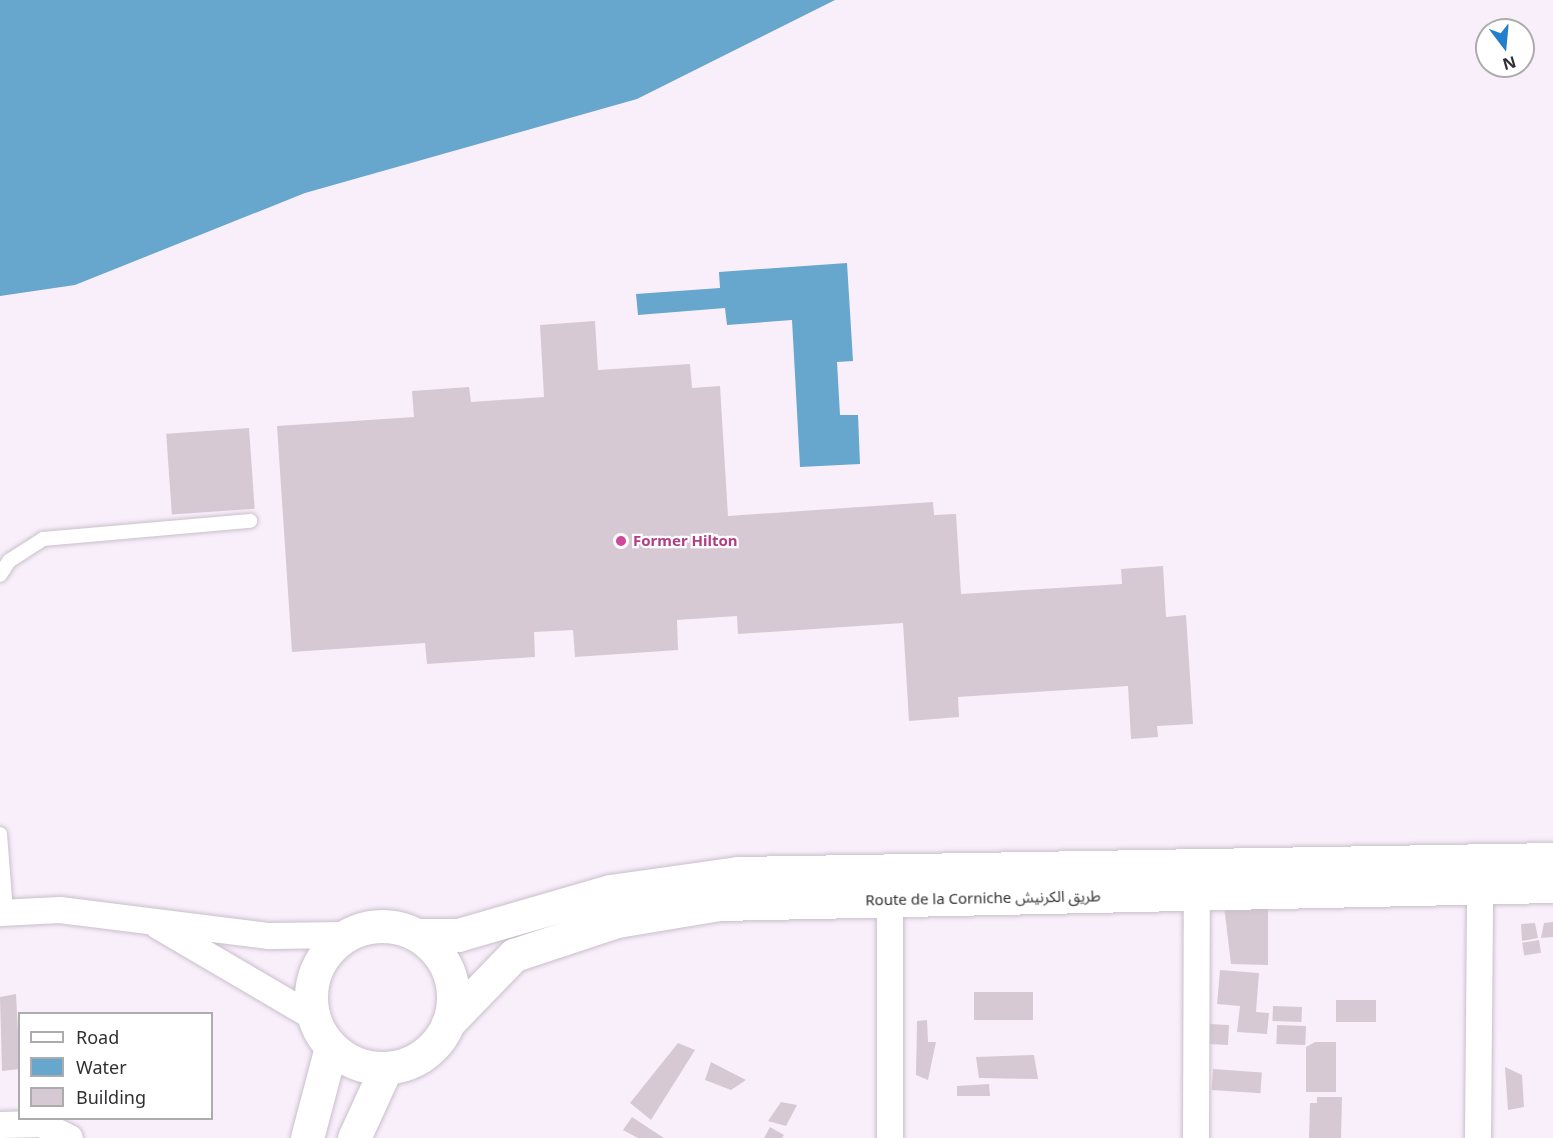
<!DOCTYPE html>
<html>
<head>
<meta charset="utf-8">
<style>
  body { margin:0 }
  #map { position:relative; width:1553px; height:1138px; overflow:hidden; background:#f9effb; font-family:"Noto Sans","Noto Sans Arabic",sans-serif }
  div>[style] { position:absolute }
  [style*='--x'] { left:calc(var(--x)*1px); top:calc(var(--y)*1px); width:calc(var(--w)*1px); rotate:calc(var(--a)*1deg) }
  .water>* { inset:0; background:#67a6cd }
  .building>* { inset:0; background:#d6c9d3; transform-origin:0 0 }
  .roads { filter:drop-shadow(0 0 2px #c9bfcb) drop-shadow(0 0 2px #c9bfcb) }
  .lane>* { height:14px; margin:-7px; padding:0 7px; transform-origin:7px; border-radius:7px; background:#fff }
  .street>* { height:26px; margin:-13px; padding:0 13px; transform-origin:13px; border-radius:13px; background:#fff }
  .secondary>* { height:33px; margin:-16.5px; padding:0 16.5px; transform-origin:16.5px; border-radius:16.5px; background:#fff }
  .secondary>.ring { margin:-16.5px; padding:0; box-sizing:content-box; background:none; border:33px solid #fff; border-radius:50% }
  .dots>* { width:16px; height:16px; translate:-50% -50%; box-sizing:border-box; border:3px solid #fff; border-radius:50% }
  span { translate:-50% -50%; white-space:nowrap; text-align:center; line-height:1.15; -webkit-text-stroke:4.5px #fff; paint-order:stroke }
  .hotel-label { font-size:15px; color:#b23c85; font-weight:700 }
  .left { translate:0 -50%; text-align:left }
  .street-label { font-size:15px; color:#322f33 }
  .legend { position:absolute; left:18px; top:1012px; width:195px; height:108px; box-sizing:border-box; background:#fff; border:2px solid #adacad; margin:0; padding:8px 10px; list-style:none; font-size:18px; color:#322f33 }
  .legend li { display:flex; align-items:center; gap:12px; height:30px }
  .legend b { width:30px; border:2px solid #adacad }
  .north { position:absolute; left:1475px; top:18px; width:60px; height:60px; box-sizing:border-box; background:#fff; border:2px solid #adacad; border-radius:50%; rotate:164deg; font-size:16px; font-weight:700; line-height:24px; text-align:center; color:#322f33 }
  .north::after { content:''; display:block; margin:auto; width:21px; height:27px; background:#237fcc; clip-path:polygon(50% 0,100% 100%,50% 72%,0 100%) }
</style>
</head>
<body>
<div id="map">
  <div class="water">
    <div style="clip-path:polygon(0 0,835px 0,637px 99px,305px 193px,75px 285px,0 296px)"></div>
    <div style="clip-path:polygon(847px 263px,853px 361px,837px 362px,840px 415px,858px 415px,860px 464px,800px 467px,792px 320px,727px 325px,725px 308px,638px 315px,636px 294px,720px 288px,719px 272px)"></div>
  </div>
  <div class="building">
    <div style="clip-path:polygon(595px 321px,598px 370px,690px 364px,692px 388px,720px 386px,728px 516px,933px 502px,934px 515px,956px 514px,961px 594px,1122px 584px,1121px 569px,1163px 566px,1166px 617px,1186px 615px,1193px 724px,1157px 726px,1158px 737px,1131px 739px,1128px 686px,958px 697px,959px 717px,909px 721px,903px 623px,738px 634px,737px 616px,677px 620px,678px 650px,575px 657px,573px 630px,534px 632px,535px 657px,427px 664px,425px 643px,292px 652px,277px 426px,414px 417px,412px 391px,469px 387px,471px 402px,544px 397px,540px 325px)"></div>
    <div style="left:249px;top:428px;width:81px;height:83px;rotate:86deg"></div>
    <div style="clip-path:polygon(1224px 906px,1268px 908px,1268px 965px,1231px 964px)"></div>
    <div style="clip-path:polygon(1553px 922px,1553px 937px,1541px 938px,1544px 923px)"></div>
    <div style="clip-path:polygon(1535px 923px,1538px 938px,1522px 941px,1521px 924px)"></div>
    <div style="left:1539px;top:940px;width:13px;height:17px;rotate:81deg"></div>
    <div style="clip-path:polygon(1220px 970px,1259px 973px,1256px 1012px,1269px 1013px,1267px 1034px,1237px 1032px,1240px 1006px,1217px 1004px)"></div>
    <div style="left:1033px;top:992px;width:28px;height:59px;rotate:90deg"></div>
    <div style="clip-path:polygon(16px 994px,20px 1069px,2px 1071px,0 997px)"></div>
    <div style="left:1376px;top:1000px;width:22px;height:40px;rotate:90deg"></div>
    <div style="left:1273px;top:1006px;width:29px;height:15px;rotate:2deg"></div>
    <div style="clip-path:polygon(927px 1020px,928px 1042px,936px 1042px,928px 1080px,916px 1075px,917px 1021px)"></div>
    <div style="left:1210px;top:1024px;width:19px;height:20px;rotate:3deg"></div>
    <div style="left:1277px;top:1025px;width:29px;height:19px;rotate:2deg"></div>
    <div style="clip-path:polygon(1315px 1042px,1336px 1042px,1336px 1092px,1306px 1092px,1306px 1047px)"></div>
    <div style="clip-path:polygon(678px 1043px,695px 1050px,651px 1120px,630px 1103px)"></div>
    <div style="clip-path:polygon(1034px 1055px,1038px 1079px,979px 1078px,976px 1057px)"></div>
    <div style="clip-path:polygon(711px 1062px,746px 1080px,731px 1090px,705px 1080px)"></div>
    <div style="clip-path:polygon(1505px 1067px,1522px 1075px,1524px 1107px,1508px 1110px)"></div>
    <div style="left:1213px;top:1069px;width:49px;height:21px;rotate:4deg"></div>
    <div style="clip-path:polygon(989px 1084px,990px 1096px,957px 1096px,957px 1086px)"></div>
    <div style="clip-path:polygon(1317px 1097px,1342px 1097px,1341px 1138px,1309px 1138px,1310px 1103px,1317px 1103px)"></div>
    <div style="clip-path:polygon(781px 1102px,797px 1105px,786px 1126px,768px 1121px)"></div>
    <div style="clip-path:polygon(632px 1117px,664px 1138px,638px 1138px,623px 1130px)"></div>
    <div style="clip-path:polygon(770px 1127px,784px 1135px,782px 1138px,764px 1138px)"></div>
  </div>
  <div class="roads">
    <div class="lane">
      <div style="--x:0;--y:575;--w:17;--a:-57"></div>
      <div style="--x:9;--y:561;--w:40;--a:-32.9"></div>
      <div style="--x:43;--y:539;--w:208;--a:-5"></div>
      <div style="--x:0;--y:834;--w:78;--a:85.6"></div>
    </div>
    <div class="street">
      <div style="--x:0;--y:913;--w:60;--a:-2.9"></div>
      <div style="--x:60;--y:910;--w:211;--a:7.1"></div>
      <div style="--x:269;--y:936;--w:77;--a:-0.7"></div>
      <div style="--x:158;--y:926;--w:180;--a:30.4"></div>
      <div style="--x:0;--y:1125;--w:41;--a:-1.4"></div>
      <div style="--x:41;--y:1124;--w:32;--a:26"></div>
      <div style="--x:890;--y:1138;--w:238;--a:-90"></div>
      <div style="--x:1196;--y:1138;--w:245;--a:-89.8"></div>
      <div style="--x:1478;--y:1138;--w:250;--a:-89.5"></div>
    </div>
    <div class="secondary">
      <div class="ring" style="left:311px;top:926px;width:109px;height:109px"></div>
      <div style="--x:419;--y:935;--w:39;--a:0"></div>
      <div style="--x:458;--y:935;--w:158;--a:-16.1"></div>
      <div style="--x:610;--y:891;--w:129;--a:-8"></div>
      <div style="--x:738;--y:873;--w:815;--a:-0.98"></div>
      <div style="--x:448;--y:1023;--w:95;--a:-45.9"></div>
      <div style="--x:514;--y:955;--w:108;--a:-18.3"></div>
      <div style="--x:617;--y:921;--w:104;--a:-9.4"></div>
      <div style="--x:720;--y:904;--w:833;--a:-1.24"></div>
      <div style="--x:307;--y:1138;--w:94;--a:-75.2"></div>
      <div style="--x:354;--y:1138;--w:77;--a:-65.4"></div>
    </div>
  </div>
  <div class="dots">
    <div style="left:621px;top:541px;background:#d1479c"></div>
  </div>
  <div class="hotel-label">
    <span class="left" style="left:633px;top:541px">Former Hilton</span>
  </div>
  <div class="street-label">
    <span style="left:983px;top:898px;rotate:-1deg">Route de la Corniche طريق الكرنيش</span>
  </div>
  <ul class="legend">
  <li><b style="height:8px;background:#fff"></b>Road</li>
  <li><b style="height:16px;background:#67a6cd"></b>Water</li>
  <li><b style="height:16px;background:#d6c9d3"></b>Building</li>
  </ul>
  <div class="north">N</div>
</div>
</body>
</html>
